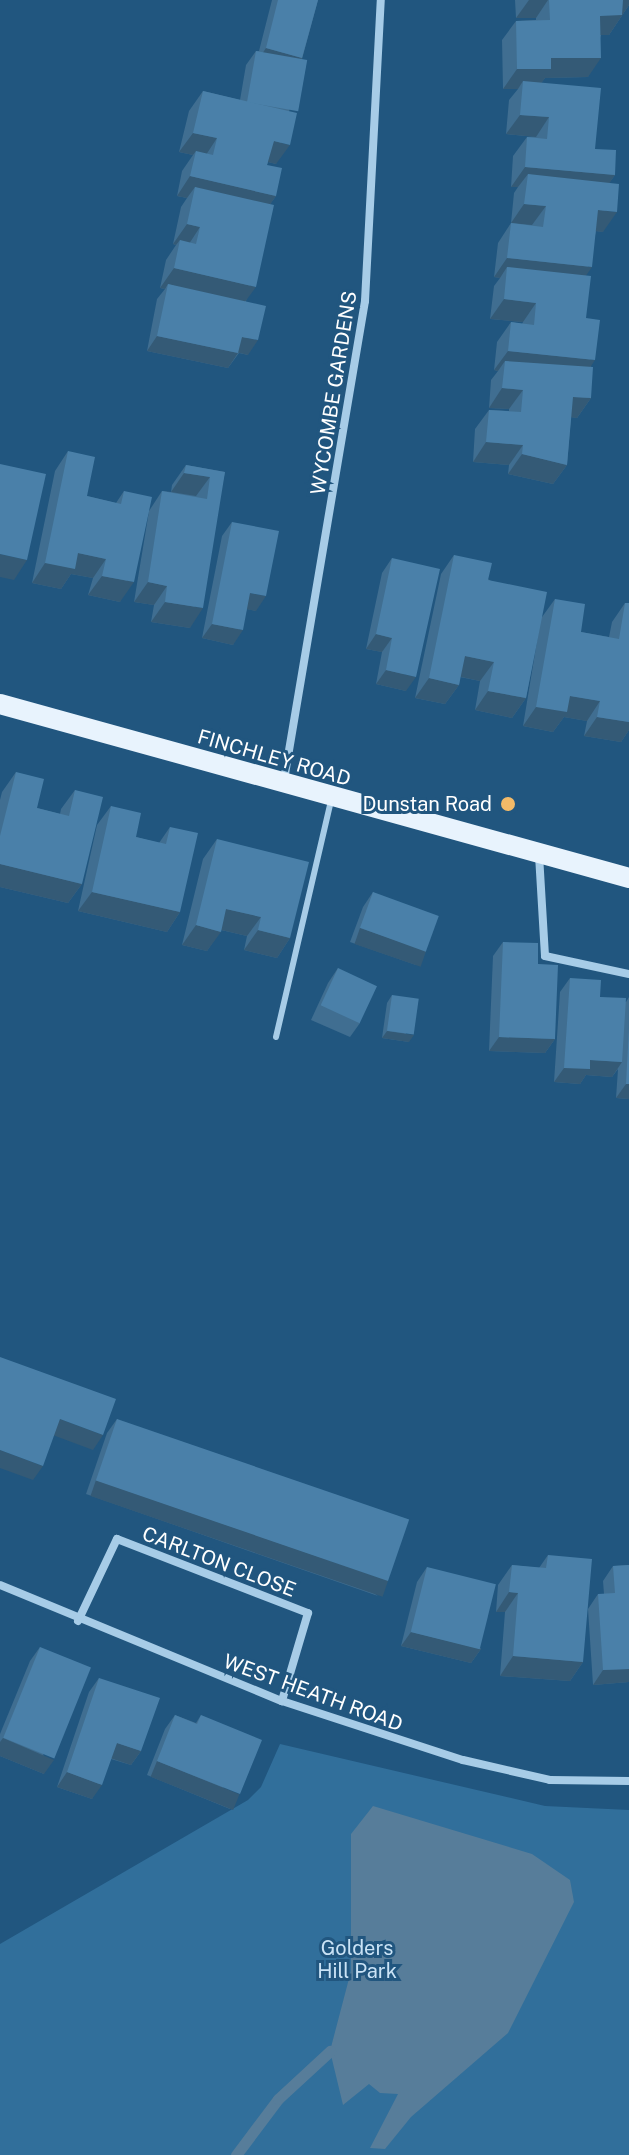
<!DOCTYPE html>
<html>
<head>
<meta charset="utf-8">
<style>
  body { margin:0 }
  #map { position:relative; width:629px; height:2155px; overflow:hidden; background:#21567f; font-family:"Public Sans",sans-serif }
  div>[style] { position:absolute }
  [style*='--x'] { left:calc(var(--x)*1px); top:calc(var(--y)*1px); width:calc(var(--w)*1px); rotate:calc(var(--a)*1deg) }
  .green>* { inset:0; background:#316f9b }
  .water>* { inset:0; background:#577d9a }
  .stream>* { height:11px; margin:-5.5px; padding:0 5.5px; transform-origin:5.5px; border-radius:5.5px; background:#577d9a }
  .service>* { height:6px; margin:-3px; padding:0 3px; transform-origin:3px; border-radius:3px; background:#a7cce7 }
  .minor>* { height:8px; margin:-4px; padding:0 4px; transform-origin:4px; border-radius:4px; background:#a7cce7 }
  .primary>* { height:20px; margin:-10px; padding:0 10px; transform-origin:10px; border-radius:10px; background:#e8f3fd }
  .wall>* { inset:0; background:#406e91 }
  .shaded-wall>* { inset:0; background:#345a76; transform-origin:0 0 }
  .building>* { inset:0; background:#4a80a9; transform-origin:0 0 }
  .dots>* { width:22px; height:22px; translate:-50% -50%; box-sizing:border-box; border:4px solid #21567f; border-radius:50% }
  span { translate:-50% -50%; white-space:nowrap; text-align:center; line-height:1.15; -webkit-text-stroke:6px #21567f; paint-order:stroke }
  .street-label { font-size:20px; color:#fff }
  .poi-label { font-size:20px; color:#fff }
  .right { translate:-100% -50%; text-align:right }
  .park-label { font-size:20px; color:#cae3f6 }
</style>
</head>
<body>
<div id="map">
  <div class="green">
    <div style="clip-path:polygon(280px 1744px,545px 1806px,629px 1810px,629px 2155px,0 2155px,0 1944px,248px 1800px,261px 1787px)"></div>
  </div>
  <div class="water">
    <div style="clip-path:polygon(373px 1806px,532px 1854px,570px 1880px,574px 1902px,508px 2033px,411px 2117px,385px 2149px,370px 2148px,398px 2094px,380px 2093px,369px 2084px,343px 2105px,330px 2051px,351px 1971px,351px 1834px)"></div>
  </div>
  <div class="stream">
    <div style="--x:236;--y:2155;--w:70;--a:-53.1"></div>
    <div style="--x:278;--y:2099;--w:71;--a:-42.7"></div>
  </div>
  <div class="service">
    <div style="--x:276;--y:1037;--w:243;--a:-76.9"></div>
  </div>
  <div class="minor">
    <div style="--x:284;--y:780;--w:486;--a:-80.4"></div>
    <div style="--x:365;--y:301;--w:301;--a:-87"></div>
    <div style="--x:539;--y:855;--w:101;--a:86.6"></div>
    <div style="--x:545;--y:956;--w:86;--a:12.1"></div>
    <div style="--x:0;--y:1585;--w:305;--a:22.4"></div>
    <div style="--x:282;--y:1701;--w:190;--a:18.1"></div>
    <div style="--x:463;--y:1760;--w:89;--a:12.9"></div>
    <div style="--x:550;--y:1780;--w:79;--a:0.7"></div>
    <div style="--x:78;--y:1621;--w:91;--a:-64.6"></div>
    <div style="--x:117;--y:1539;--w:205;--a:21.2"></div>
    <div style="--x:308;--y:1613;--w:92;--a:106.5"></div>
  </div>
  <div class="primary">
    <div style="--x:0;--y:704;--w:653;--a:15.46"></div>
  </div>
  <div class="wall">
    <div style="clip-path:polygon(272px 0,318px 0,302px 59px,276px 164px,268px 162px,267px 165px,276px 196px,270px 204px,246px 301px,248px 355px,239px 353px,228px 368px,147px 351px,157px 299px,165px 289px,160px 288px,166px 260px,176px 245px,173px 244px,181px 207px,187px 198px,177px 196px,182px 171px,193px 155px,179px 152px,189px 111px,203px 91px,240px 100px,246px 65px,256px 51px,259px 51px)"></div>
    <div style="clip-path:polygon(515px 0,629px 0,629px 5px,609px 35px,601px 35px,588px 77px,545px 78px,541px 83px,595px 149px,615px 175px,609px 183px,603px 232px,596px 231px,586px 275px,586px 318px,591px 367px,591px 398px,577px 418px,571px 417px,567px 465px,553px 484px,508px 474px,509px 465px,473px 462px,475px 429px,489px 410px,509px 411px,509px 409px,489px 408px,491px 380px,498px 371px,494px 370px,497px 342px,511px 322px,522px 324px,523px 322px,490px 319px,494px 286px,500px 278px,494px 277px,498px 243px,511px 223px,514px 193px,518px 187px,511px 187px,513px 156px,527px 137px,536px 137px,506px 134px,509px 100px,518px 89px,503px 89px,502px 40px,516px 21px,536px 20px,536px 18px,516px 18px)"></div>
    <div style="clip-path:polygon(68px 451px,87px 496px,116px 503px,124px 491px,149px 511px,162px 491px,171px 492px,172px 485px,186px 465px,225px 472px,190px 628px,151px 622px,154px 605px,134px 602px,149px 511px,120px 602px,88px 595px,93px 578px,71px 574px,61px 589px,32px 583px,55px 471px)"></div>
    <div style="clip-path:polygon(232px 522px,256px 611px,247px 609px,233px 645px,202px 638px,222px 536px)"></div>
    <div style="clip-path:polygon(454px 555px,542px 617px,555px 599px,581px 632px,609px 637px,612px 622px,625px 603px,629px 603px,629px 730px,621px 742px,584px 736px,587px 721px,564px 717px,553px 732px,523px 726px,538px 635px,526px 698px,512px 718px,475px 710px,480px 681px,460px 677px,459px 685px,445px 704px,415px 698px,441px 574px)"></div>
    <div style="clip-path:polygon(392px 558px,406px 691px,376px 684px,382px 652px,366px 649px,382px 573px)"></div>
    <div style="clip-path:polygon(16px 772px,37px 808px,60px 814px,61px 809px,75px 790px,82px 884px,68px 903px,0 887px,0 800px,2px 792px)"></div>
    <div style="clip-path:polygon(111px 806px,136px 837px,159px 843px,170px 827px,180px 912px,167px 932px,78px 911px,97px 825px)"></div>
    <div style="clip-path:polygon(217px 839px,290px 938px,277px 958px,244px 950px,247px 936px,221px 930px,207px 951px,182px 945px,203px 859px)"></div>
    <div style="clip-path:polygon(373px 892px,426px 951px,416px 965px,350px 942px,363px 907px)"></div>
    <div style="clip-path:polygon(503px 942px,555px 1039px,545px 1053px,489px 1051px,493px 956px)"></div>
    <div style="clip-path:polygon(338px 968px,360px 1023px,350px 1037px,311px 1020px,328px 983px)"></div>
    <div style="clip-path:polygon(570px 978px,600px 997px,626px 1002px,629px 997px,629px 1099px,616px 1098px,618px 1069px,612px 1077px,586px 1075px,580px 1084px,554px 1082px,560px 992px)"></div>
    <div style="clip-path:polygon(392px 995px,409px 1042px,382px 1038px,387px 1003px)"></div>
    <div style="clip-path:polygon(117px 1419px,378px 1596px,86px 1494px,107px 1433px)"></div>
    <div style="clip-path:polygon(548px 1555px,583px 1662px,570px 1681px,500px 1676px,505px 1612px,496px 1612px,498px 1585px,512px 1565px,539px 1568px)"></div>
    <div style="clip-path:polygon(629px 1565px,629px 1682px,593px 1685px,588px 1609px,598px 1594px,604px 1594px,603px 1581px,613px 1566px)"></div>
    <div style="clip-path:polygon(427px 1567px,481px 1649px,471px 1663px,401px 1646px,417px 1582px)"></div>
    <div style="clip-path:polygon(40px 1647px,44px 1774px,0 1756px,0 1734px,30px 1661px)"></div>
    <div style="clip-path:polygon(99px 1678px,141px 1751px,131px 1765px,111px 1759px,92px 1799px,57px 1787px,89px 1692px)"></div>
    <div style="clip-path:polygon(175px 1715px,196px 1723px,201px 1715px,230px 1809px,147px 1775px,165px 1729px)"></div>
  </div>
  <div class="shaded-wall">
    <div style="clip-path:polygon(529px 0,548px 0,536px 18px,516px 18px)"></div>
    <div style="clip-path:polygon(620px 0,629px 0,629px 5px,609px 35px,587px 35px,600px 16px)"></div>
    <div style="clip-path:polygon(266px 48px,302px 58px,292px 73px,256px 63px)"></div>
    <div style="clip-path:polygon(551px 58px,601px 58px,588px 77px,545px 78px,538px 88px,523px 81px,518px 89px,503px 89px,517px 69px)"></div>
    <div style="clip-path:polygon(520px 115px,549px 117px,536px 137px,506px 134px)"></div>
    <div style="clip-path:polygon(193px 133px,217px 138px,204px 158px,196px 151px,193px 155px,179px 152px)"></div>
    <div style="clip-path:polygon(274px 141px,290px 145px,276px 164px,260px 160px)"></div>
    <div style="clip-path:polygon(525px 167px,615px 175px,601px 195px,528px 174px,518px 187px,511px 187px)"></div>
    <div style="clip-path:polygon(190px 176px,276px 196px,262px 216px,195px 187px,187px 198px,177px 196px)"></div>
    <div style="clip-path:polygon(524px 204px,546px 206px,532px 225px,511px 223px)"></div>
    <div style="clip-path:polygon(598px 210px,617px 212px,603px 232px,584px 230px)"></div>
    <div style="clip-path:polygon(187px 224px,200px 227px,187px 247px,180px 240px,176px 245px,173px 244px)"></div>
    <div style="clip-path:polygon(507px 258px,592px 267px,579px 286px,507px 267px,500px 278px,494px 277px)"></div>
    <div style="clip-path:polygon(174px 268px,256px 287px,242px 306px,168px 284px,165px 289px,160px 288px)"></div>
    <div style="clip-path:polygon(504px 299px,536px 303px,523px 322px,490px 319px)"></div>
    <div style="clip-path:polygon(157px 336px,238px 353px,228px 368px,147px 351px)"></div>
    <div style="clip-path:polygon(242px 337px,258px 340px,248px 355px,232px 351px)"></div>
    <div style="clip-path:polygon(508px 351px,595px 360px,582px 380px,505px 361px,498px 371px,494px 370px)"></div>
    <div style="clip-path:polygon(502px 388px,523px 390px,509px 409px,489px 408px)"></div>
    <div style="clip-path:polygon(573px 397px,591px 398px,577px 418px,559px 416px)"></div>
    <div style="clip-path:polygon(486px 442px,523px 445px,509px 465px,473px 462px)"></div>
    <div style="clip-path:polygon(522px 454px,567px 465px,553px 484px,508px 474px)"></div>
    <div style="clip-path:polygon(184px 473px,210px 477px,196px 496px,171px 492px)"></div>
    <div style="clip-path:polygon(78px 553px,106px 559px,93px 578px,71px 574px,61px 589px,32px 583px,45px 563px)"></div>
    <div style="clip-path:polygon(0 554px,27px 560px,14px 580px,0 577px)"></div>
    <div style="clip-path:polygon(102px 576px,134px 582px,120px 602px,88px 595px)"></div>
    <div style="clip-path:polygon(148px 582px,167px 586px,154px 605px,134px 602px)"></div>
    <div style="clip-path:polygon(250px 593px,266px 596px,256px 611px,240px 608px)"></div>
    <div style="clip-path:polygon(165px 602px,203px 608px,190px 628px,151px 622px)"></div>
    <div style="clip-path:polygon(212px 624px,243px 630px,233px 645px,202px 638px)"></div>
    <div style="clip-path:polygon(376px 634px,392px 638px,382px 652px,366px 649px)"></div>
    <div style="clip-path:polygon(465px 656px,494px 662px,480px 681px,452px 675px)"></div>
    <div style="clip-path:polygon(386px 670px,416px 677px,406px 691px,376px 684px)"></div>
    <div style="clip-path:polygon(429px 678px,459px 685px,445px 704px,415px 698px)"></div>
    <div style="clip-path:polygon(488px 691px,526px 698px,512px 718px,475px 710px)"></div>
    <div style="clip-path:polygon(570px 696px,600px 701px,587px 721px,564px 717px,553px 732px,523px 726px,536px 707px)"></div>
    <div style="clip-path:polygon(597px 717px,629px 722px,629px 730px,621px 742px,584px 736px)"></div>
    <div style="clip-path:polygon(0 864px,82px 884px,68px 903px,0 887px)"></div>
    <div style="clip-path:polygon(92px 892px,180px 912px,167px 932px,78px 911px)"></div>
    <div style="clip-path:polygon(226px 909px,261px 917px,247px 936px,213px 928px)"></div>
    <div style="clip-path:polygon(196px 925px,221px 932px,207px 951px,182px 945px)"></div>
    <div style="left:360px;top:928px;width:70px;height:17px;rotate:19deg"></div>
    <div style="clip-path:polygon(258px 930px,290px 938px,277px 958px,244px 950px)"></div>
    <div style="clip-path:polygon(387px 1031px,414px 1035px,409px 1042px,382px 1038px)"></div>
    <div style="clip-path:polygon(499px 1037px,555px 1039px,545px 1053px,489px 1051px)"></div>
    <div style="clip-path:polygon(590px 1060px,622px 1062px,612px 1077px,586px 1075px,580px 1084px,554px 1082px,564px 1068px)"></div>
    <div style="clip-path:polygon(626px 1084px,629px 1084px,629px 1099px,616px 1098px)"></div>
    <div style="clip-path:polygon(60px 1419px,103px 1435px,93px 1450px,50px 1434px)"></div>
    <div style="clip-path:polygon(0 1450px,43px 1466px,33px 1480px,0 1468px)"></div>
    <div style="left:96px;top:1480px;width:309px;height:17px;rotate:19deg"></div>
    <div style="clip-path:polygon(509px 1592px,518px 1593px,505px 1612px,496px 1612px)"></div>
    <div style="clip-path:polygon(411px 1632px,481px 1649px,471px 1663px,401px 1646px)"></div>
    <div style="clip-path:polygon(513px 1656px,583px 1662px,570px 1681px,500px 1676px)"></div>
    <div style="clip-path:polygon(629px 1669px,629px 1682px,593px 1685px,603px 1670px)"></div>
    <div style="clip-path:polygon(3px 1738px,54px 1760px,44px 1774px,0 1756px,0 1742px)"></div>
    <div style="clip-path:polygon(117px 1743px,141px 1751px,131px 1765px,107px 1757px)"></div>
    <div style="left:157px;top:1761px;width:89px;height:17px;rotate:22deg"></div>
    <div style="clip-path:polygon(67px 1772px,102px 1785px,92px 1799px,57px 1787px)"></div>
  </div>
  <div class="building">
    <div style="clip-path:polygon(278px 0,318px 0,302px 58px,266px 48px)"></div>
    <div style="clip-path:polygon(549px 0,623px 0,622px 15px,600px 16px,601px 58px,551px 58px,551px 69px,517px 69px,516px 21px,550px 20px)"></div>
    <div style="left:256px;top:51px;width:52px;height:52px;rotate:10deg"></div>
    <div style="clip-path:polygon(523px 81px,601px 88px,595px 149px,616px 150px,615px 175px,525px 167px,527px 137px,547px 139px,549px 117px,520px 115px)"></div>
    <div style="clip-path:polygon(203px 91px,297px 113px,290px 145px,274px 141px,267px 165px,282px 168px,276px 196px,190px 176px,196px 151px,213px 155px,217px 138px,193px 133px)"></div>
    <div style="clip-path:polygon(528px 174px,619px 184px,617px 212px,598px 210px,592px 267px,507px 258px,511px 223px,543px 227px,546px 206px,524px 204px)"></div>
    <div style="clip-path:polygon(195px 187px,274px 205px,256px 287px,174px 268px,180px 240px,196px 244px,200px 227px,187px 224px)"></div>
    <div style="clip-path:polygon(507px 267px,591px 276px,586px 318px,600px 320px,595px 360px,508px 351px,511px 322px,534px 325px,536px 303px,504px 299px)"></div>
    <div style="clip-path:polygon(168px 284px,266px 306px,258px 340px,242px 337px,238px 353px,157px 336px)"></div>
    <div style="clip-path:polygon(505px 361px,593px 367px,591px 398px,573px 397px,567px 465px,522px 454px,523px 445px,486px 442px,489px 410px,521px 412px,523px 390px,502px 388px)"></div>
    <div style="clip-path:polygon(68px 451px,95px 457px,87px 496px,121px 504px,124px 491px,152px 497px,134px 582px,102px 576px,106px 559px,78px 553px,75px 569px,45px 563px)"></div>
    <div style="clip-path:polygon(0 464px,46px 474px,27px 560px,0 554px)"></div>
    <div style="clip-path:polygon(186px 465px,225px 472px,203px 608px,165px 602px,167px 586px,148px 582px,162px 491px,207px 499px,210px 477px,184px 473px)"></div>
    <div style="clip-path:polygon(232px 522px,279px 531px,266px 596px,250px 593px,243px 630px,212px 624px)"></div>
    <div style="clip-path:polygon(454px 555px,492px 563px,488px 580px,547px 592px,526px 698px,488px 691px,494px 662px,465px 656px,459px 685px,429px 678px)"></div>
    <div style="clip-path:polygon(392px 558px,440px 569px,416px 677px,386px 670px,392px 638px,376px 634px)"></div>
    <div style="clip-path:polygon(555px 599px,585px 604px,581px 632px,619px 639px,625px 603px,629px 603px,629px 722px,597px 717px,600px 701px,570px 696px,567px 712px,536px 707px)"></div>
    <div style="clip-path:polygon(16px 772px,44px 779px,37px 808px,69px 816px,75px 790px,103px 797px,82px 884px,0 864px,0 836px)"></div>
    <div style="clip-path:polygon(111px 806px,141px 813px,136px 837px,166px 844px,170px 827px,198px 833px,180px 912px,92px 892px)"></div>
    <div style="clip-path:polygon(217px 839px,309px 862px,290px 938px,258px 930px,261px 917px,226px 909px,221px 932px,196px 925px)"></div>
    <div style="left:373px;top:892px;width:70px;height:38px;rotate:20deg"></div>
    <div style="clip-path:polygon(503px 942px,538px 943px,538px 964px,558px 965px,555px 1039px,499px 1037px)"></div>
    <div style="left:338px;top:968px;width:43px;height:41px;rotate:25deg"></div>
    <div style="clip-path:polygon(570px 978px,601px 980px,600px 997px,626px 998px,622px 1062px,590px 1060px,590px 1069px,564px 1068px)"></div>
    <div style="left:392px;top:995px;width:27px;height:36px;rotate:8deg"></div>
    <div style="clip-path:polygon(629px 1028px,629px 1084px,626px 1084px)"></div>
    <div style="clip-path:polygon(0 1357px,116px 1399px,103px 1435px,60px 1419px,43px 1466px,0 1450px)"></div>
    <div style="left:117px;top:1419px;width:309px;height:65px;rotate:19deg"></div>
    <div style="clip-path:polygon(548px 1555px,592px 1559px,583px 1662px,513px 1656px,518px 1593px,509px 1592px,512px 1565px,546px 1568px)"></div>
    <div style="clip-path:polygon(629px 1565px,629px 1669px,603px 1670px,598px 1594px,615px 1593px,613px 1566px)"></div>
    <div style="left:427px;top:1567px;width:71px;height:67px;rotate:14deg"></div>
    <div style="left:40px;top:1647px;width:55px;height:98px;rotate:22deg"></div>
    <div style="clip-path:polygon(99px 1678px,160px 1698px,141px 1751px,117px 1743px,102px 1785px,67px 1772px)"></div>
    <div style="clip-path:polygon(175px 1715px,197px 1724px,201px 1715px,262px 1740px,240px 1794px,157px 1761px)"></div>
  </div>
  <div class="dots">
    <div style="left:508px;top:804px;background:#f3ba68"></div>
  </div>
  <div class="street-label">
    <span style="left:334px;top:393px;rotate:-81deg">WYCOMBE GARDENS</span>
    <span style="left:274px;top:758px;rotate:16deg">FINCHLEY ROAD</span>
    <span style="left:219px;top:1562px;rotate:21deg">CARLTON CLOSE</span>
    <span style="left:313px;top:1693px;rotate:20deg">WEST HEATH ROAD</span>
  </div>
  <div class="poi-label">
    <span class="right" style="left:492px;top:804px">Dunstan Road</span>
  </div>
  <div class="park-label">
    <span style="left:357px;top:1960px">Golders<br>Hill Park</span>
  </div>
</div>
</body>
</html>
